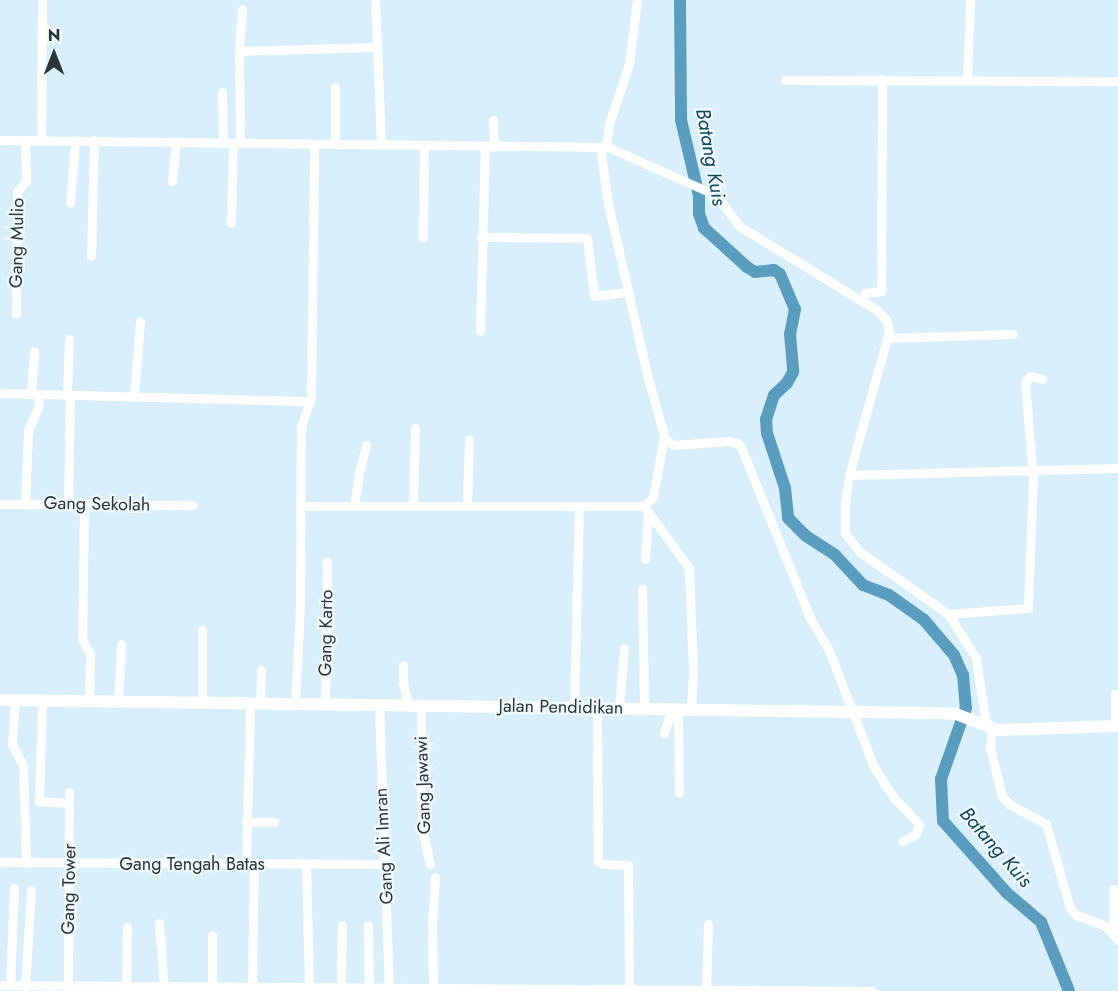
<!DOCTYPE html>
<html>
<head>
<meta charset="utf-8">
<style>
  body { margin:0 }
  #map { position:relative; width:1118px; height:991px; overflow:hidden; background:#d9effb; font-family:Jost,sans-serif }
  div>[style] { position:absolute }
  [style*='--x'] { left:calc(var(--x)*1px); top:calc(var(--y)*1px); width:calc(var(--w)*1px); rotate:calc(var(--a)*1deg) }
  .river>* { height:12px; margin:-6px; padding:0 6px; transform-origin:6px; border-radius:6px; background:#5b9dbf }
  .minor>* { height:9px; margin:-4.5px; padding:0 4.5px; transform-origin:4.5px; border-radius:4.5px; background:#fff }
  .major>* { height:12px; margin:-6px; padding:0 6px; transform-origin:6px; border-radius:6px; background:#fff }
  span { translate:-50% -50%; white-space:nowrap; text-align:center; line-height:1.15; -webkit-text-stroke:4.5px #f1faff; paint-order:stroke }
  .street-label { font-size:18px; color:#2b3438 }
  .water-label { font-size:20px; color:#0f475f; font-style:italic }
  .north { position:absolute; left:24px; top:24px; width:60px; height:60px; -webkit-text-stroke:4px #f1faff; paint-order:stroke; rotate:0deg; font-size:16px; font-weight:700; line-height:24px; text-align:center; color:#2b3438 }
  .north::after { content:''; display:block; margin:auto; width:21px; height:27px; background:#2b3438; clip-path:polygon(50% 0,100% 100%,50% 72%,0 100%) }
</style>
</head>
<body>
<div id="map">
  <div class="river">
    <div style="--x:680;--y:0;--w:120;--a:89.5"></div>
    <div style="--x:681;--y:120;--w:78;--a:76.7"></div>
    <div style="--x:699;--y:196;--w:18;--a:90"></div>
    <div style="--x:699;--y:214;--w:15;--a:70"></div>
    <div style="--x:704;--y:228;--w:58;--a:42.2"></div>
    <div style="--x:747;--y:267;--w:9;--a:32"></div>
    <div style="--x:755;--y:272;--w:19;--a:-6"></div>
    <div style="--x:774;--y:270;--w:7;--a:34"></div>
    <div style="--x:780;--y:274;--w:38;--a:67"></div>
    <div style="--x:795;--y:309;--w:25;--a:101"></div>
    <div style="--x:790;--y:334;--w:38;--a:85"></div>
    <div style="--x:793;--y:372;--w:13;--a:119"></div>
    <div style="--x:787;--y:383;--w:18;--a:137"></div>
    <div style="--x:774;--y:395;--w:25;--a:108"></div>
    <div style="--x:766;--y:419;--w:14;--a:86"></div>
    <div style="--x:767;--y:433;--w:58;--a:71.9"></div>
    <div style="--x:785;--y:488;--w:30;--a:84"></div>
    <div style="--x:788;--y:518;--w:25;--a:45"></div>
    <div style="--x:806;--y:536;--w:35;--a:33"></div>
    <div style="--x:835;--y:555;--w:41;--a:47"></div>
    <div style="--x:863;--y:585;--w:28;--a:21"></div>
    <div style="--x:889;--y:595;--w:43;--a:35.5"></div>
    <div style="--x:924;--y:620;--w:46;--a:49.4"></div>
    <div style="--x:954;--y:655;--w:22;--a:66"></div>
    <div style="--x:963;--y:675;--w:33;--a:85"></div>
    <div style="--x:966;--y:708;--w:75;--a:109.4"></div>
    <div style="--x:941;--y:779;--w:42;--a:87.3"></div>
    <div style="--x:943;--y:821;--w:96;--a:48.4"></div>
    <div style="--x:1007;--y:893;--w:45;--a:40.5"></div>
    <div style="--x:1041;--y:922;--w:74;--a:67.9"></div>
  </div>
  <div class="minor">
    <div style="--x:375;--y:0;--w:145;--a:87.6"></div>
    <div style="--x:239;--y:51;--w:138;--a:-1.7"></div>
    <div style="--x:785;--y:80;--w:333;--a:0.2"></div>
    <div style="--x:967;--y:81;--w:81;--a:-87.9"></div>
    <div style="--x:222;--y:92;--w:51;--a:88.9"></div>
    <div style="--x:493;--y:120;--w:27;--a:88"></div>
    <div style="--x:0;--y:140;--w:608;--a:0.66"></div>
    <div style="--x:608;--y:147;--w:118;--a:24"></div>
    <div style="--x:716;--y:195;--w:39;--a:53"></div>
    <div style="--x:739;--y:226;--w:163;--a:31.4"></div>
    <div style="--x:878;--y:311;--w:13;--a:48"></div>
    <div style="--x:887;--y:321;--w:10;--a:79"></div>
    <div style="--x:889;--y:331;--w:149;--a:105.5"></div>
    <div style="--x:849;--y:475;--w:27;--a:98"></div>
    <div style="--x:845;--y:502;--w:31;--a:90"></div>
    <div style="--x:845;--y:533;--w:24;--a:52"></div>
    <div style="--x:860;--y:552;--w:108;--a:35.2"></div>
    <div style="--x:948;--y:614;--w:52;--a:57.5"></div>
    <div style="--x:976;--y:658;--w:68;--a:81.5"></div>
    <div style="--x:41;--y:140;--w:140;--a:-89.6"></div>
    <div style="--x:240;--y:143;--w:92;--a:-90.6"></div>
    <div style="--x:239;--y:51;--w:42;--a:-85.9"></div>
    <div style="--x:335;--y:144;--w:57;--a:-90"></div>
    <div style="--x:600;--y:147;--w:58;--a:82"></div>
    <div style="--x:608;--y:204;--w:179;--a:77.1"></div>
    <div style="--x:648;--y:378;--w:63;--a:74.4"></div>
    <div style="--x:665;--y:439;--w:11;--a:34"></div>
    <div style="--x:674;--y:445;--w:54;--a:-4.2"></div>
    <div style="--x:728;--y:441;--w:9;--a:13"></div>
    <div style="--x:737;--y:443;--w:6;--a:45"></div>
    <div style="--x:741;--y:447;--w:187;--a:68"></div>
    <div style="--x:811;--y:620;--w:33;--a:59"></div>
    <div style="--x:828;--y:648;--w:128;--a:68.9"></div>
    <div style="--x:874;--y:767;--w:37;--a:57"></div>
    <div style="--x:894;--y:798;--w:36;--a:46"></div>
    <div style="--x:919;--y:824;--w:10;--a:107"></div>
    <div style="--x:916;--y:834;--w:15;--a:152"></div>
    <div style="--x:606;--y:147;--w:23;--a:-83"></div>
    <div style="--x:609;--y:124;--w:63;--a:-71.6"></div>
    <div style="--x:629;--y:64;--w:64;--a:-82.9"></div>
    <div style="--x:172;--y:181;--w:39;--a:-84"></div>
    <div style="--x:70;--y:203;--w:63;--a:-85.5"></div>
    <div style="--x:231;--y:223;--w:80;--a:-88.6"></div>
    <div style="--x:423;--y:237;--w:92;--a:-89.4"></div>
    <div style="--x:481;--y:237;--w:106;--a:0.5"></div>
    <div style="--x:587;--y:238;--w:58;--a:83.1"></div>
    <div style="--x:594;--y:296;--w:35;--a:-7"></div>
    <div style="--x:91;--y:256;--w:116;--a:-88.5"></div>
    <div style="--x:862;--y:301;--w:9;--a:-69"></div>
    <div style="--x:865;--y:293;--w:16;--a:-7"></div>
    <div style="--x:881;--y:291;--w:212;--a:-89.7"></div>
    <div style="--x:16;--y:314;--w:122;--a:-89.5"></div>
    <div style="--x:17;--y:192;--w:14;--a:-51"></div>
    <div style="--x:26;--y:181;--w:41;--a:-91.4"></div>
    <div style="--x:480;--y:331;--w:185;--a:-88.5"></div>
    <div style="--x:887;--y:338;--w:126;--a:-1.8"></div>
    <div style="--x:0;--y:393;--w:302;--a:1.5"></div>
    <div style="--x:302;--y:401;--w:8;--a:14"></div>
    <div style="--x:31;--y:393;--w:42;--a:-85.9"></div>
    <div style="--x:67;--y:395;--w:56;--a:-88"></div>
    <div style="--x:134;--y:396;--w:75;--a:-85.4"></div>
    <div style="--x:849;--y:475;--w:269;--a:-1.5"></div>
    <div style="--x:25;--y:503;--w:72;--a:-87.6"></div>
    <div style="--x:28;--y:431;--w:26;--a:-67"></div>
    <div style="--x:38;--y:407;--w:13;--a:-86"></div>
    <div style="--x:0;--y:504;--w:193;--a:0.3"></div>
    <div style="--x:68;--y:504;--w:109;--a:-88.9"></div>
    <div style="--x:84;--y:504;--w:135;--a:90.8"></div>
    <div style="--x:82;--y:639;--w:18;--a:63"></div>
    <div style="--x:90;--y:655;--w:46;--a:91.2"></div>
    <div style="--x:467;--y:505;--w:66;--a:-88.3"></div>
    <div style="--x:300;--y:506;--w:344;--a:0"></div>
    <div style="--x:644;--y:506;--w:13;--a:-45"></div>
    <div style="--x:653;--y:497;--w:62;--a:-79.8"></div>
    <div style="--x:354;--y:506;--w:38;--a:-81"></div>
    <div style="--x:360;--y:468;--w:24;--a:-75"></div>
    <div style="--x:413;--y:506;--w:78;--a:-88.5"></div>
    <div style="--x:644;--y:506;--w:77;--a:54"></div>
    <div style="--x:689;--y:568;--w:104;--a:87.8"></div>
    <div style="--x:693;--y:672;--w:37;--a:93"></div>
    <div style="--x:645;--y:559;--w:48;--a:-86.4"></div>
    <div style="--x:642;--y:589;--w:120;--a:89"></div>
    <div style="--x:948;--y:614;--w:80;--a:-4.3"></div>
    <div style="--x:1028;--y:608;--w:130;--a:-87.8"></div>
    <div style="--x:1033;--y:478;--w:96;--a:-94.8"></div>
    <div style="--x:1025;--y:382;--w:8;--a:-50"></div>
    <div style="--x:1030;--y:376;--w:12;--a:14"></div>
    <div style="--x:202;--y:630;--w:73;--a:90"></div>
    <div style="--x:403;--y:665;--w:18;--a:90"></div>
    <div style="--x:403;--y:683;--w:23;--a:77"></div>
    <div style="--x:1115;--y:694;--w:32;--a:90"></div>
    <div style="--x:15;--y:700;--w:44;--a:93.9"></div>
    <div style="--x:12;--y:744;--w:25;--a:63"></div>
    <div style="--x:23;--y:766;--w:97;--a:88.2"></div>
    <div style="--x:42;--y:701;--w:100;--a:91.7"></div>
    <div style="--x:39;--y:801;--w:30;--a:4"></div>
    <div style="--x:118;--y:702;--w:58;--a:-87"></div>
    <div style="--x:260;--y:704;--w:34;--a:-88"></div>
    <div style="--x:295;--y:704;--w:99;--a:-87.1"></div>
    <div style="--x:300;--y:605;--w:178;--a:-89.7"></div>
    <div style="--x:301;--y:427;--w:32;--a:-72"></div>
    <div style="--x:311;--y:397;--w:253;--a:-89.3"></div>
    <div style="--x:325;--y:704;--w:142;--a:-89.2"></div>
    <div style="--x:379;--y:705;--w:283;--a:88"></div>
    <div style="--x:421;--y:705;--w:86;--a:90"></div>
    <div style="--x:421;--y:791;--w:41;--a:87.2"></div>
    <div style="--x:423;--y:832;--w:33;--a:78"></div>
    <div style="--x:574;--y:708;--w:202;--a:-88.6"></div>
    <div style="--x:597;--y:708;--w:153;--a:89.6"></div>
    <div style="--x:598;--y:861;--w:6;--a:31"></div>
    <div style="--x:603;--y:864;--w:25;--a:2"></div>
    <div style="--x:628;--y:865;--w:126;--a:89.5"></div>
    <div style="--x:619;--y:708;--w:60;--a:-85.2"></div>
    <div style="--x:678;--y:709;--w:84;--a:89.3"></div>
    <div style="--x:992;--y:729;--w:19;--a:96"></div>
    <div style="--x:990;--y:748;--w:49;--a:76"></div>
    <div style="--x:1002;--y:796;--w:11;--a:49"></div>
    <div style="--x:1009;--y:804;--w:42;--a:28.4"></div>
    <div style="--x:1046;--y:824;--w:87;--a:74.1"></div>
    <div style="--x:1070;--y:908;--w:9;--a:49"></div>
    <div style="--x:1076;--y:915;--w:30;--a:20"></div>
    <div style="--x:1104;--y:925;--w:21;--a:47"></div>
    <div style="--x:664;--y:733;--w:16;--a:-72"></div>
    <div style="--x:669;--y:718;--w:9;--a:-90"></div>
    <div style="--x:246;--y:822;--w:28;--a:0"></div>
    <div style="--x:0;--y:862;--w:383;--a:0.3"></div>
    <div style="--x:306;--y:864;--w:123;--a:88.6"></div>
    <div style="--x:246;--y:865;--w:161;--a:-88.6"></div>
    <div style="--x:159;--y:923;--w:65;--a:85.6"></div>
    <div style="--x:368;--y:925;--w:62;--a:89.1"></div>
    <div style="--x:1113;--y:933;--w:44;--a:-90"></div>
    <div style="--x:212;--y:935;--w:52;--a:90"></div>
    <div style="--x:0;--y:985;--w:872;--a:0.39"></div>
    <div style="--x:10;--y:985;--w:97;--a:-87.6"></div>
    <div style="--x:25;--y:986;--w:96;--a:-86.4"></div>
    <div style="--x:68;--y:987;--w:195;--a:-89.7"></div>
    <div style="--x:126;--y:987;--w:60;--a:-89"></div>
    <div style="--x:252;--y:987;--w:122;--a:-89.1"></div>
    <div style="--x:341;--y:987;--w:62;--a:-89.1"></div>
    <div style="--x:433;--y:987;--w:63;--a:-90.9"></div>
    <div style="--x:432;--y:924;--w:47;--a:-86.3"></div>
    <div style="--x:706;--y:988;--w:64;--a:-88.2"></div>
  </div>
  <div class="major">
    <div style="--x:0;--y:700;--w:936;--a:0.8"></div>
    <div style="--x:936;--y:713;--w:20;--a:3"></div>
    <div style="--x:956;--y:714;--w:45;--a:20.9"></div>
    <div style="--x:998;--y:730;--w:120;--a:-1.9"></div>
  </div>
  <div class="street-label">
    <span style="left:17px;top:243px;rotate:-89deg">Gang Mulio</span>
    <span style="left:97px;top:504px;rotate:1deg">Gang Sekolah</span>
    <span style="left:326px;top:633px;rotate:-89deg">Gang Karto</span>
    <span style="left:561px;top:707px;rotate:1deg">Jalan Pendidikan</span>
    <span style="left:423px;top:785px;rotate:-92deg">Gang Jawawi</span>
    <span style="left:384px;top:846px;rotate:-93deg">Gang Ali Imran</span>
    <span style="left:192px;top:864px">Gang Tengah Batas</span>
    <span style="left:69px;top:889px;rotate:-89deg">Gang Tower</span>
  </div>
  <div class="water-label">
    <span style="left:711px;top:157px;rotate:80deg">Batang Kuis</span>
    <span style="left:996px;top:847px;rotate:49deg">Batang Kuis</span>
  </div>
  <div class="north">N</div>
</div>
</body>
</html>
